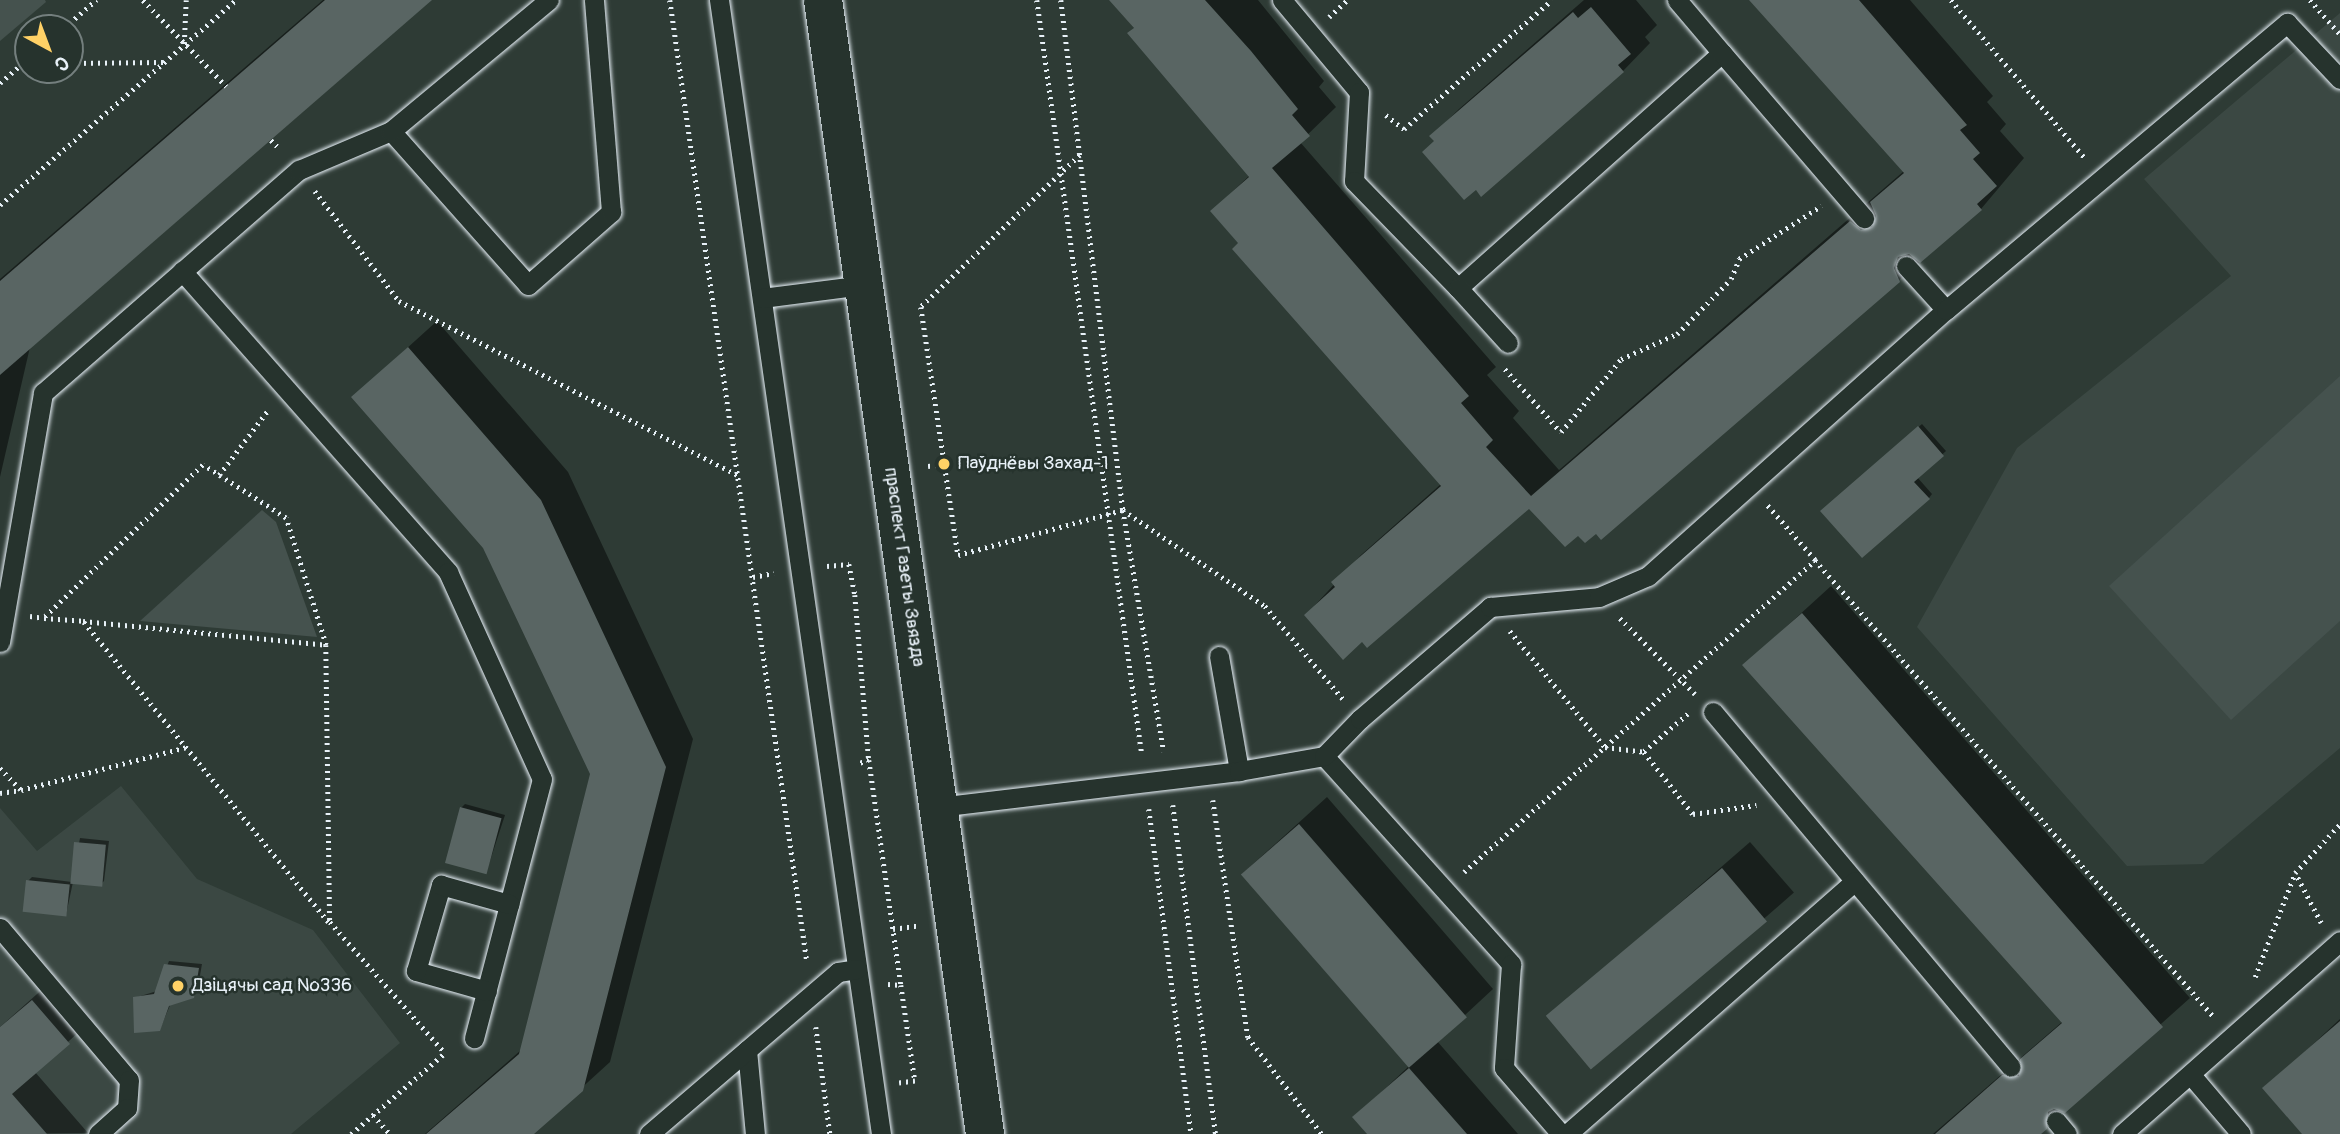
<!DOCTYPE html>
<html>
<head>
<meta charset="utf-8">
<style>
  body { margin:0 }
  #map { position:relative; width:2340px; height:1134px; overflow:hidden; background:#2e3b35; font-family:Pangolin,sans-serif }
  div>[style] { position:absolute }
  [style*='--x'] { left:calc(var(--x)*1px); top:calc(var(--y)*1px); width:calc(var(--w)*1px); rotate:calc(var(--a)*1deg) }
  .built>* { inset:0; background:#3b4843 }
  .green>* { inset:0; background:#45524e }
  .shadow>* { inset:0; background:#0007; transform-origin:0 0 }
  .building>* { inset:0; background:#596563; transform-origin:0 0 }
  .path>* { height:4.5px; margin-top:-2.25px; transform-origin:0; background:repeating-linear-gradient(90deg,#e8f1f8 0 2px,transparent 0 7px) }
  .roads { filter:drop-shadow(0 0 2px #e8f1f8) drop-shadow(0 0 2px #e8f1f8) }
  .service>* { height:19px; margin:-9.5px; padding:0 9.5px; transform-origin:9.5px; border-radius:9.5px; background:#26332d }
  .secondary>* { height:38px; margin:-19px; padding:0 19px; transform-origin:19px; border-radius:19px; background:#26332d }
  .dots>* { width:19px; height:19px; translate:-50% -50%; box-sizing:border-box; border:4px solid #26332d; border-radius:50% }
  span { translate:-50% -50%; white-space:nowrap; text-align:center; line-height:1.15; -webkit-text-stroke:5px #26332d; paint-order:stroke }
  .poi-label { font-size:19px; color:#e8f1f8 }
  .left { translate:0 -50%; text-align:left }
  .street-label { font-size:19px; color:#e8f1f8 }
  .north { position:absolute; left:14px; top:14px; width:70px; height:70px; box-sizing:border-box; background:#26332d; border:2px solid #747f7e; border-radius:50%; rotate:139deg; font-size:19px; font-weight:700; line-height:28px; text-align:center; color:#e8f1f8 }
  .north::after { content:''; display:block; margin:auto; width:24px; height:32px; background:#ffd166; clip-path:polygon(50% 0,100% 100%,50% 72%,0 100%) }
</style>
</head>
<body>
<div id="map">
  <div class="built">
    <div style="clip-path:polygon(2340px 13px,2340px 748px,2203px 864px,2127px 866px,1917px 627px,2017px 448px,2231px 276px,2144px 179px)"></div>
    <div style="clip-path:polygon(121px 786px,197px 879px,313px 930px,400px 1043px,291px 1134px,0 1134px,0 808px,37px 851px)"></div>
  </div>
  <div class="green">
    <div style="clip-path:polygon(0 0,45px 0,46px 2px,0 41px)"></div>
    <div style="clip-path:polygon(2340px 376px,2340px 621px,2231px 720px,2109px 586px)"></div>
    <div style="clip-path:polygon(262px 510px,276px 522px,317px 637px,140px 621px)"></div>
  </div>
  <div class="shadow">
    <div style="clip-path:polygon(323px 0,428px 0,30px 347px,0 477px,0 279px)"></div>
    <div style="clip-path:polygon(1112px 0,1258px 0,1324px 81px,1319px 87px,1336px 107px,1300px 142px,1496px 367px,1487px 375px,1519px 411px,1513px 418px,1559px 470px,1904px 171px,1766px 0,1910px 0,1993px 96px,1987px 102px,2006px 124px,2000px 131px,2024px 158px,1981px 209px,1899px 280px,1596px 531px,1578px 533px,1529px 506px,1362px 640px,1306px 615px,1361px 555px,1441px 484px,1212px 211px,1250px 175px)"></div>
    <div style="clip-path:polygon(1584px 0,1636px 0,1657px 25px,1645px 37px,1650px 43px,1623px 71px,1436px 141px,1432px 136px,1459px 109px)"></div>
    <div style="clip-path:polygon(437px 321px,568px 472px,693px 739px,610px 1062px,531px 1134px,425px 1134px,521px 1050px,592px 774px,484px 547px,353px 397px)"></div>
    <div style="clip-path:polygon(1922px 424px,1946px 451px,1917px 477px,1932px 494px,1929px 498px,1826px 507px)"></div>
    <div style="clip-path:polygon(1831px 586px,2190px 998px,2038px 1134px,1933px 1134px,2062px 1022px,1744px 665px)"></div>
    <div style="clip-path:polygon(1327px 797px,1493px 989px,1437px 1041px,1518px 1134px,1369px 1134px,1355px 1117px,1409px 1066px,1242px 874px)"></div>
    <div style="clip-path:polygon(465px 804px,505px 815px,486px 873px,461px 808px)"></div>
    <div style="clip-path:polygon(80px 838px,109px 841px,104px 881px,100px 885px,73px 882px,66px 915px,28px 881px,32px 877px,72px 882px)"></div>
    <div style="left:1750px;top:842px;width:67px;height:267px;rotate:49deg"></div>
    <div style="clip-path:polygon(169px 961px,202px 964px,197px 993px,171px 1003px,160px 1029px,134px 998px,157px 991px)"></div>
    <div style="clip-path:polygon(55px 978px,92px 1020px,35px 1072px,88px 1133px,0 1134px,0 1027px)"></div>
    <div style="clip-path:polygon(2340px 1019px,2340px 1134px,2304px 1134px,2265px 1089px)"></div>
  </div>
  <div class="building">
    <div style="clip-path:polygon(325px 0,432px 0,0 375px,0 281px)"></div>
    <div style="clip-path:polygon(1109px 0,1205px 0,1251px 51px,1298px 109px,1292px 115px,1310px 136px,1272px 168px,1469px 396px,1461px 403px,1493px 440px,1486px 447px,1531px 496px,1850px 221px,1861px 230px,1872px 227px,1876px 216px,1870px 202px,1904px 173px,1749px 0,1859px 0,1967px 125px,1960px 130px,1980px 153px,1973px 159px,1997px 186px,1977px 204px,1982px 210px,1920px 263px,1909px 254px,1898px 257px,1894px 268px,1900px 282px,1601px 540px,1596px 534px,1585px 543px,1578px 536px,1565px 547px,1529px 509px,1367px 648px,1362px 642px,1343px 660px,1304px 615px,1335px 587px,1331px 582px,1441px 486px,1232px 249px,1238px 243px,1210px 211px,1249px 177px,1127px 33px,1134px 28px)"></div>
    <div style="clip-path:polygon(1591px 7px,1631px 54px,1618px 65px,1624px 72px,1481px 197px,1476px 190px,1464px 200px,1422px 152px,1434px 141px,1429px 136px,1573px 12px,1578px 18px)"></div>
    <div style="clip-path:polygon(408px 347px,541px 500px,666px 767px,583px 1091px,534px 1134px,426px 1134px,519px 1054px,590px 774px,483px 548px,351px 397px)"></div>
    <div style="clip-path:polygon(1918px 426px,1944px 456px,1914px 482px,1930px 499px,1862px 558px,1820px 511px)"></div>
    <div style="clip-path:polygon(1802px 613px,2163px 1027px,2065px 1113px,2054px 1109px,2048px 1112px,2047px 1129px,2041px 1134px,1935px 1134px,2002px 1075px,2019px 1076px,2020px 1059px,2062px 1023px,1742px 665px)"></div>
    <div style="left:460px;top:807px;width:43px;height:58px;rotate:15deg"></div>
    <div style="left:1299px;top:824px;width:256px;height:77px;rotate:49deg"></div>
    <div style="left:74px;top:842px;width:32px;height:42px;rotate:5deg"></div>
    <div style="left:1722px;top:868px;width:70px;height:230px;rotate:50deg"></div>
    <div style="left:26px;top:880px;width:44px;height:32px;rotate:6deg"></div>
    <div style="clip-path:polygon(164px 964px,199px 968px,194px 998px,169px 1006px,160px 1031px,134px 1033px,133px 997px,154px 994px)"></div>
    <div style="clip-path:polygon(32px 1000px,70px 1044px,12px 1094px,47px 1134px,0 1134px,0 1027px)"></div>
    <div style="clip-path:polygon(2340px 1021px,2340px 1134px,2302px 1134px,2262px 1088px)"></div>
    <div style="clip-path:polygon(1409px 1068px,1467px 1134px,1367px 1134px,1352px 1117px)"></div>
  </div>
  <div class="path">
    <div style="--x:143;--y:0;--w:120;--a:46"></div>
    <div style="--x:670;--y:0;--w:972;--a:81.89"></div>
    <div style="--x:1037;--y:0;--w:762;--a:82.08"></div>
    <div style="--x:1061;--y:0;--w:514;--a:83.07"></div>
    <div style="--x:1123;--y:510;--w:245;--a:80.4"></div>
    <div style="--x:1951;--y:0;--w:206;--a:49.7"></div>
    <div style="--x:2310;--y:0;--w:45;--a:48.6"></div>
    <div style="--x:1329;--y:17;--w:25;--a:-43"></div>
    <div style="--x:64;--y:28;--w:43;--a:-41.2"></div>
    <div style="--x:184;--y:44;--w:44;--a:-87.4"></div>
    <div style="--x:70;--y:63;--w:94;--a:-0.6"></div>
    <div style="--x:0;--y:83;--w:37;--a:-41"></div>
    <div style="--x:1386;--y:115;--w:23;--a:38"></div>
    <div style="--x:1404;--y:129;--w:196;--a:-41.1"></div>
    <div style="--x:271;--y:140;--w:13;--a:45"></div>
    <div style="--x:1080;--y:155;--w:220;--a:136.3"></div>
    <div style="--x:921;--y:307;--w:251;--a:81.5"></div>
    <div style="--x:958;--y:555;--w:171;--a:-15.3"></div>
    <div style="--x:1123;--y:510;--w:171;--a:34.1"></div>
    <div style="--x:1265;--y:606;--w:123;--a:50"></div>
    <div style="--x:315;--y:191;--w:138;--a:52.6"></div>
    <div style="--x:399;--y:301;--w:381;--a:27.2"></div>
    <div style="--x:0;--y:205;--w:313;--a:-41"></div>
    <div style="--x:1505;--y:369;--w:84;--a:48.4"></div>
    <div style="--x:1561;--y:432;--w:94;--a:-50.6"></div>
    <div style="--x:1621;--y:359;--w:61;--a:-24.1"></div>
    <div style="--x:1677;--y:334;--w:77;--a:-45.5"></div>
    <div style="--x:1731;--y:279;--w:22;--a:-68"></div>
    <div style="--x:1739;--y:259;--w:98;--a:-32.9"></div>
    <div style="--x:928;--y:466;--w:16;--a:-7"></div>
    <div style="--x:219;--y:475;--w:83;--a:-52.9"></div>
    <div style="--x:1815;--y:560;--w:607;--a:48.88"></div>
    <div style="--x:827;--y:566;--w:22;--a:-5"></div>
    <div style="--x:849;--y:564;--w:32;--a:79"></div>
    <div style="--x:855;--y:595;--w:166;--a:85.2"></div>
    <div style="--x:869;--y:760;--w:12;--a:160"></div>
    <div style="--x:753;--y:577;--w:21;--a:-11"></div>
    <div style="--x:30;--y:616;--w:14;--a:8"></div>
    <div style="--x:44;--y:618;--w:39;--a:4"></div>
    <div style="--x:83;--y:621;--w:244;--a:5.6"></div>
    <div style="--x:326;--y:645;--w:133;--a:-107.5"></div>
    <div style="--x:286;--y:518;--w:98;--a:-147.4"></div>
    <div style="--x:203;--y:465;--w:221;--a:136.1"></div>
    <div style="--x:1620;--y:618;--w:107;--a:45.4"></div>
    <div style="--x:84;--y:622;--w:387;--a:50.8"></div>
    <div style="--x:1510;--y:631;--w:150;--a:50.7"></div>
    <div style="--x:1605;--y:747;--w:39;--a:7"></div>
    <div style="--x:326;--y:645;--w:277;--a:89.2"></div>
    <div style="--x:330;--y:922;--w:174;--a:48.7"></div>
    <div style="--x:1688;--y:714;--w:58;--a:139.2"></div>
    <div style="--x:1644;--y:752;--w:79;--a:51.7"></div>
    <div style="--x:1693;--y:814;--w:64;--a:-8.1"></div>
    <div style="--x:869;--y:760;--w:227;--a:81.9"></div>
    <div style="--x:0;--y:768;--w:30;--a:46"></div>
    <div style="--x:21;--y:790;--w:171;--a:-14.5"></div>
    <div style="--x:0;--y:793;--w:21;--a:-8"></div>
    <div style="--x:1213;--y:800;--w:240;--a:81.6"></div>
    <div style="--x:1248;--y:1037;--w:122;--a:52.7"></div>
    <div style="--x:1173;--y:805;--w:332;--a:82.6"></div>
    <div style="--x:1149;--y:809;--w:328;--a:82.6"></div>
    <div style="--x:1464;--y:872;--w:470;--a:-41.6"></div>
    <div style="--x:1815;--y:560;--w:74;--a:-131.2"></div>
    <div style="--x:2321;--y:923;--w:56;--a:-117.5"></div>
    <div style="--x:2295;--y:873;--w:67;--a:-47.4"></div>
    <div style="--x:893;--y:929;--w:27;--a:-8"></div>
    <div style="--x:2255;--y:977;--w:111;--a:-69"></div>
    <div style="--x:888;--y:984;--w:13;--a:4"></div>
    <div style="--x:901;--y:985;--w:97;--a:81.7"></div>
    <div style="--x:915;--y:1081;--w:16;--a:173"></div>
    <div style="--x:816;--y:1027;--w:108;--a:82.5"></div>
    <div style="--x:373;--y:1115;--w:25;--a:48"></div>
    <div style="--x:351;--y:1134;--w:125;--a:-40.8"></div>
  </div>
  <div class="roads">
    <div class="service">
      <div style="--x:719;--y:0;--w:1146;--a:81.87"></div>
      <div style="--x:1282;--y:0;--w:120;--a:50.1"></div>
      <div style="--x:1359;--y:92;--w:89;--a:93.2"></div>
      <div style="--x:1354;--y:181;--w:149;--a:45.8"></div>
      <div style="--x:1458;--y:288;--w:353;--a:-41.7"></div>
      <div style="--x:1722;--y:53;--w:218;--a:49.3"></div>
      <div style="--x:1677;--y:0;--w:70;--a:49.7"></div>
      <div style="--x:391;--y:131;--w:206;--a:48.3"></div>
      <div style="--x:528;--y:285;--w:111;--a:-41.3"></div>
      <div style="--x:611;--y:212;--w:213;--a:-94.6"></div>
      <div style="--x:1906;--y:266;--w:59;--a:47.7"></div>
      <div style="--x:182;--y:271;--w:402;--a:48.5"></div>
      <div style="--x:448;--y:572;--w:227;--a:65.6"></div>
      <div style="--x:542;--y:779;--w:268;--a:104.7"></div>
      <div style="--x:1458;--y:288;--w:74;--a:47.7"></div>
      <div style="--x:762;--y:298;--w:103;--a:-7.3"></div>
      <div style="--x:0;--y:642;--w:253;--a:-80.2"></div>
      <div style="--x:43;--y:393;--w:340;--a:-41.1"></div>
      <div style="--x:299;--y:170;--w:100;--a:-23"></div>
      <div style="--x:391;--y:131;--w:205;--a:-39.7"></div>
      <div style="--x:1219;--y:656;--w:117;--a:80.1"></div>
      <div style="--x:1713;--y:712;--w:463;--a:50"></div>
      <div style="--x:1324;--y:756;--w:280;--a:48"></div>
      <div style="--x:1511;--y:964;--w:104;--a:93.9"></div>
      <div style="--x:1504;--y:1068;--w:87;--a:49.2"></div>
      <div style="--x:938;--y:807;--w:303;--a:-6.8"></div>
      <div style="--x:1239;--y:771;--w:86;--a:-10"></div>
      <div style="--x:1324;--y:756;--w:52;--a:-45.8"></div>
      <div style="--x:1360;--y:719;--w:172;--a:-40.7"></div>
      <div style="--x:1490;--y:607;--w:109;--a:-5.2"></div>
      <div style="--x:1599;--y:597;--w:53;--a:-23.2"></div>
      <div style="--x:1648;--y:576;--w:399;--a:-41.8"></div>
      <div style="--x:1946;--y:310;--w:446;--a:-40.1"></div>
      <div style="--x:2287;--y:23;--w:77;--a:46.6"></div>
      <div style="--x:0;--y:928;--w:199;--a:49.7"></div>
      <div style="--x:129;--y:1080;--w:28;--a:94"></div>
      <div style="--x:127;--y:1108;--w:39;--a:138"></div>
      <div style="--x:487;--y:991;--w:74;--a:-164.3"></div>
      <div style="--x:416;--y:971;--w:90;--a:-73.8"></div>
      <div style="--x:441;--y:885;--w:71;--a:15.6"></div>
      <div style="--x:747;--y:1050;--w:84;--a:84.6"></div>
      <div style="--x:2191;--y:1075;--w:77;--a:49.7"></div>
      <div style="--x:2056;--y:1121;--w:17;--a:50"></div>
      <div style="--x:649;--y:1134;--w:249;--a:-40.6"></div>
      <div style="--x:838;--y:972;--w:19;--a:-9"></div>
      <div style="--x:1567;--y:1134;--w:383;--a:-41.3"></div>
      <div style="--x:2122;--y:1134;--w:291;--a:-41.5"></div>
    </div>
    <div class="secondary">
      <div style="--x:823;--y:0;--w:1146;--a:81.87"></div>
    </div>
  </div>
  <div class="dots">
    <div style="left:944px;top:464px;background:#ffd166"></div>
    <div style="left:178px;top:986px;background:#ffd166"></div>
  </div>
  <div class="poi-label">
    <span class="left" style="left:958px;top:464px">Паўднёвы Захад-1</span>
    <span class="left" style="left:192px;top:986px">Дзіцячы сад №336</span>
  </div>
  <div class="street-label">
    <span style="left:904px;top:567px;rotate:82deg">праспект Газеты Звязда</span>
  </div>
  <div class="north">С</div>
</div>
</body>
</html>
